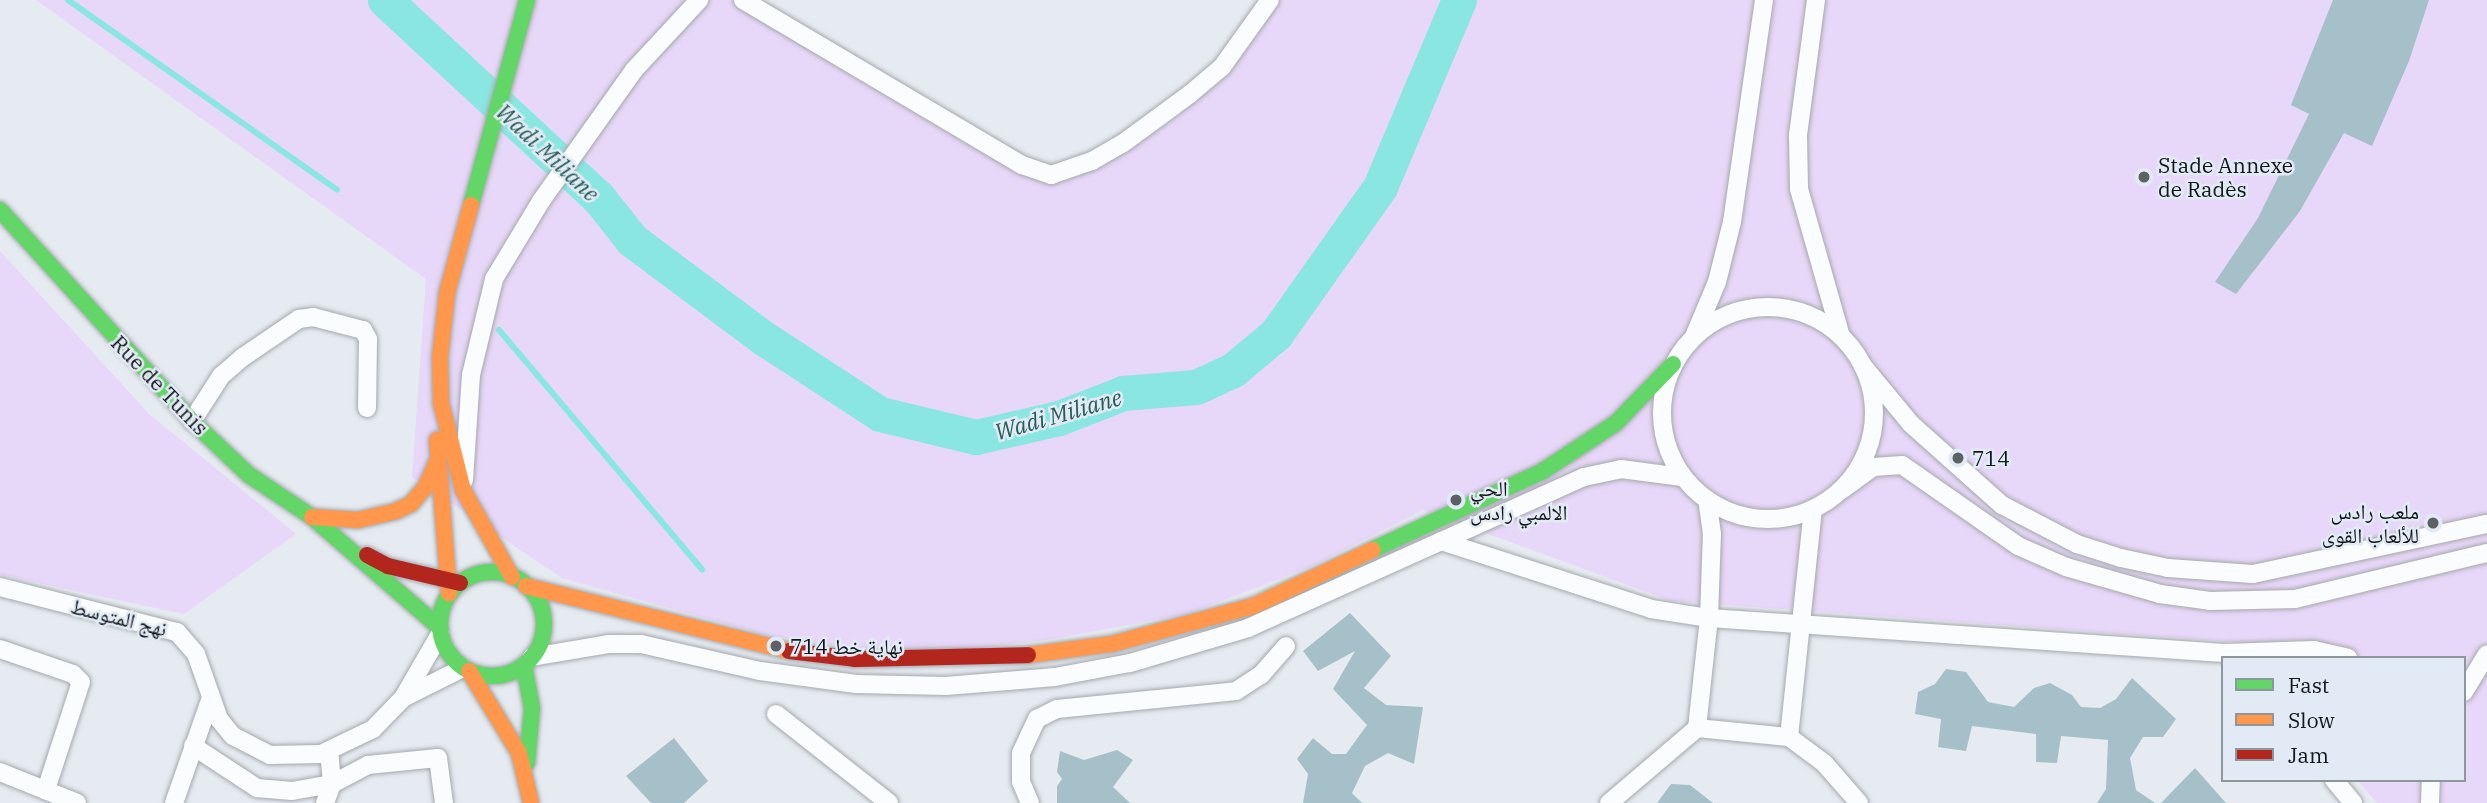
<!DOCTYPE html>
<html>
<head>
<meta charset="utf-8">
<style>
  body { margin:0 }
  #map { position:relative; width:2487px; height:803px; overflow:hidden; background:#e6ebf1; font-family:"IBM Plex Serif","Noto Naskh Arabic",serif }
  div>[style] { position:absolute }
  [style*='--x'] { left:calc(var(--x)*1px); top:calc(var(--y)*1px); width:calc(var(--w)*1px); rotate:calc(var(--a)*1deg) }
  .green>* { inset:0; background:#e7d7f8 }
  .stream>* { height:6px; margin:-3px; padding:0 3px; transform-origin:3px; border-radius:3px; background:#8ae6e0 }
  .river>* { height:35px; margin:-17.5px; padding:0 17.5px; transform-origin:17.5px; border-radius:17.5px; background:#8ae6e0 }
  .building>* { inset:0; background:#a6c0c9 }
  .roads { filter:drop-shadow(0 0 2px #a5a9ad) drop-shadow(0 0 2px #a5a9ad) }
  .street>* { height:18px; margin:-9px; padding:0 9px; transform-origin:9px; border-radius:9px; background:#fbfcfd }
  .street>.ring { margin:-9px; padding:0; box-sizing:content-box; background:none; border:18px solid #fbfcfd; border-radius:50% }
  .fast>* { height:16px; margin:-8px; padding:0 8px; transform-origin:8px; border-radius:8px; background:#63d668 }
  .fast>.ring { margin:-8px; padding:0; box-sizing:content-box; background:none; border:16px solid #63d668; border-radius:50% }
  .slow>* { height:16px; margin:-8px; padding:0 8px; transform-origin:8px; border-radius:8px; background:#ff974d }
  .jam>* { height:16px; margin:-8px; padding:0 8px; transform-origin:8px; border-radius:8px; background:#b3261e }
  .dots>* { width:19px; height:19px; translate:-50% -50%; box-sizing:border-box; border:4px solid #e2ebf5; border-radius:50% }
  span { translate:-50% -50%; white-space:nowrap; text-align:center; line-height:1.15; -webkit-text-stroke:5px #e2ebf5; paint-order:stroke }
  .poi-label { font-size:21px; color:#13161a }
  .left { translate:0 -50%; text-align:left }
  .right { translate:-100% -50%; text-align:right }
  .street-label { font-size:21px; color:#13161a }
  .water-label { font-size:23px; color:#265d58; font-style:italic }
  .legend { position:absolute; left:2221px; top:656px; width:245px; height:126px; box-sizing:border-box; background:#e2ebf5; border:2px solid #8f969d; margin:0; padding:9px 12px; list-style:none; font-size:21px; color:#13161a }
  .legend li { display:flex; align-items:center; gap:14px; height:35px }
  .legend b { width:35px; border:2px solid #8f969d }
</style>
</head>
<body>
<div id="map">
  <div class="green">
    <div style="clip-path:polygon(36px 0,760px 0,1016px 173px,1052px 183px,1095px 169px,1168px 124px,1228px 74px,1281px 0,2487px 0,2487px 803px,2377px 803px,2357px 780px,2464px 780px,2464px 658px,2247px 658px,2233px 642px,1671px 601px,1423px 510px,1310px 567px,1187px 614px,1047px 640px,949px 651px,856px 648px,766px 635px,562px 578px,412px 477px,426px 279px)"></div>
    <div style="clip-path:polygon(0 251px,149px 414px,296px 534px,184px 614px,0 575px)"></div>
  </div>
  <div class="stream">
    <div style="--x:68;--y:0;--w:329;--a:35.2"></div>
    <div style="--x:499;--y:330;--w:314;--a:49.7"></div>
  </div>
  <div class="river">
    <div style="--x:385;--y:0;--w:290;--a:42.8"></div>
    <div style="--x:598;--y:197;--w:55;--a:51.7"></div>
    <div style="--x:632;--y:240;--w:166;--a:36.7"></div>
    <div style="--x:765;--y:339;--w:137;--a:33.1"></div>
    <div style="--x:880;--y:414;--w:99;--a:13.5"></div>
    <div style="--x:976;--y:437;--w:85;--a:-12.9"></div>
    <div style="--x:1059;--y:418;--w:69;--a:-21.3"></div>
    <div style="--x:1123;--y:393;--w:73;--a:-4.7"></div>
    <div style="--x:1196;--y:387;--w:41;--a:-24.7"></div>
    <div style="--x:1233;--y:370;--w:56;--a:-39.9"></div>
    <div style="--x:1276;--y:334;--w:180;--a:-54.7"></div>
    <div style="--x:1380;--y:187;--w:203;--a:-67.1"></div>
  </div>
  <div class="building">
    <div style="clip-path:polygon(2333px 0,2429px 0,2409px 61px,2372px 146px,2344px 133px,2300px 211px,2236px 294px,2215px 282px,2258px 218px,2309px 114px,2291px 105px)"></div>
    <div style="clip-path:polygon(1350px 613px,1391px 656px,1364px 688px,1386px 705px,1423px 707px,1414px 764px,1388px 753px,1365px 766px,1352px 793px,1362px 803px,1303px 803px,1308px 774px,1297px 759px,1313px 738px,1332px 754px,1346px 754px,1367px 725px,1333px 689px,1355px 651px,1318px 671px,1303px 651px)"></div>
    <div style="clip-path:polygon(1946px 669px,1966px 672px,1988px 702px,2014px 707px,2034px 688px,2050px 683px,2072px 695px,2081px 707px,2100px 708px,2116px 699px,2132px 678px,2176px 719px,2163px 737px,2143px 737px,2130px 758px,2136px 790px,2155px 803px,2097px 803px,2106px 789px,2108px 740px,2061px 736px,2057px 763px,2036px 762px,2036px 734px,1972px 726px,1966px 751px,1938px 747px,1941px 719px,1915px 714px,1918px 692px,1935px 684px)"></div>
    <div style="clip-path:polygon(674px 738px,708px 781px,684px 803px,651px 803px,626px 776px)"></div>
    <div style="clip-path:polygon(1117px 750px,1133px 760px,1113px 787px,1130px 803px,1057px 803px,1057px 786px,1062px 779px,1057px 772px,1060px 751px,1084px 760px)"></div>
    <div style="clip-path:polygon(2195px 768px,2226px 803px,2161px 803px)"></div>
    <div style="clip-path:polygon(1671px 784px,1690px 785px,1713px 803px,1657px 803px)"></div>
  </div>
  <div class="roads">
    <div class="street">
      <div style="--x:743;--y:0;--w:324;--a:30.6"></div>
      <div style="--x:1022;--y:165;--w:31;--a:19"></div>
      <div style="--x:1051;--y:175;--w:43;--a:-18.9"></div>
      <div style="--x:1092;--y:161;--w:34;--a:-30"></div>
      <div style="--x:1122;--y:144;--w:84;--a:-36.3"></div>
      <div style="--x:1190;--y:94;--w:42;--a:-40.2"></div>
      <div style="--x:1222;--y:67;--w:82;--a:-54.4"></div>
      <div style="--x:1816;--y:0;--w:136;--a:97.6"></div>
      <div style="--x:1798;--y:135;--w:54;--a:88.9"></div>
      <div style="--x:1799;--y:189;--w:153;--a:74.1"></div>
      <div class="ring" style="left:1662px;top:307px;width:194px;height:194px"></div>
      <div style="--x:1695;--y:334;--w:56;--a:-67.1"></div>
      <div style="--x:1717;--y:282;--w:62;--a:-76"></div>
      <div style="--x:1732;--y:222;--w:224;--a:-81.8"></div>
      <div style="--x:1863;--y:366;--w:75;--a:50.4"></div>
      <div style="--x:1911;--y:424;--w:122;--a:41.7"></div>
      <div style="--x:2002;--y:505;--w:85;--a:27.5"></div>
      <div style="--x:2077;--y:544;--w:46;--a:17.7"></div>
      <div style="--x:2121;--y:558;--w:48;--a:12"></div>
      <div style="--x:2168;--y:568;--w:85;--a:4"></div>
      <div style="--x:2253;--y:574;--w:239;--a:-12.1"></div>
      <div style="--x:192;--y:421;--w:54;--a:-57.2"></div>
      <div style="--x:221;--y:376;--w:29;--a:-41"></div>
      <div style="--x:243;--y:357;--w:68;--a:-34.2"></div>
      <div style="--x:299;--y:319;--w:14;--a:-8"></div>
      <div style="--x:313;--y:317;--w:52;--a:14.6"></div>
      <div style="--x:363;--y:330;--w:10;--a:61"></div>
      <div style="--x:368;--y:339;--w:69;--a:90.8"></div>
      <div style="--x:464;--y:480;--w:105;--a:-86.2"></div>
      <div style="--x:471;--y:375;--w:99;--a:-76.5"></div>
      <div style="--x:494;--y:279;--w:91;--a:-58.9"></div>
      <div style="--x:541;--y:201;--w:161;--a:-54.6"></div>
      <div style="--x:634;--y:70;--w:96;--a:-47.1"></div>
      <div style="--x:1843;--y:489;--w:37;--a:-36"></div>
      <div style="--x:1873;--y:467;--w:29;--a:-4"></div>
      <div style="--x:1902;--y:465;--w:141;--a:34.9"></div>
      <div style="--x:2018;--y:546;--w:52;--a:23.6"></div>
      <div style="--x:2066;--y:567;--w:98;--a:16"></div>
      <div style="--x:2160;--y:594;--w:50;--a:8"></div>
      <div style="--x:2210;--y:601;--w:85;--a:-1.3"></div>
      <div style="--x:2295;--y:599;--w:197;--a:-13.5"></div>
      <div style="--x:1441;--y:541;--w:221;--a:17.9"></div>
      <div style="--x:1651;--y:609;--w:59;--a:8.8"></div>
      <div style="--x:1709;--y:618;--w:516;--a:3.89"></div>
      <div style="--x:2224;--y:653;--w:90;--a:-1.9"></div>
      <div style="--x:2314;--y:650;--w:35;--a:13"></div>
      <div style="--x:0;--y:587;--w:183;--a:14.3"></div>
      <div style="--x:177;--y:632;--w:29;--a:49"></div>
      <div style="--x:196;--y:654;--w:69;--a:70.5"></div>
      <div style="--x:219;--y:719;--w:22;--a:51"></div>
      <div style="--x:233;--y:736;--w:42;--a:27.2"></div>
      <div style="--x:270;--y:755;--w:51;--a:-1.1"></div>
      <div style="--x:321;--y:754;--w:58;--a:-25.7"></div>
      <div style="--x:373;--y:729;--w:43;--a:-45.9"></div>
      <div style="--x:403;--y:698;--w:74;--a:-60"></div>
      <div style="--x:0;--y:649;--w:77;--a:18.9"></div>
      <div style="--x:73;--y:674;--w:11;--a:45"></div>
      <div style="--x:81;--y:682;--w:114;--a:108"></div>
      <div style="--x:532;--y:657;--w:77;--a:-9.7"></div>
      <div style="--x:608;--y:644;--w:33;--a:0"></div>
      <div style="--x:641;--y:644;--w:122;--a:12.8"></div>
      <div style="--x:760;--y:671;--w:97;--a:7.7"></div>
      <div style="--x:856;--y:684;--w:90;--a:1.3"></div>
      <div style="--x:946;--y:686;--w:109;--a:-4.7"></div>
      <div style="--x:1055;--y:677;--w:76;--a:-10.6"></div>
      <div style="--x:1130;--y:663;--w:123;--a:-16.5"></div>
      <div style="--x:1248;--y:628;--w:368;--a:-24.2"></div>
      <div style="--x:1584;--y:477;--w:38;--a:-12"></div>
      <div style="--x:1621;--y:469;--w:62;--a:7.5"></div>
      <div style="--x:2464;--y:692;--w:44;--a:-58.8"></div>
      <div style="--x:403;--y:698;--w:67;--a:-26.6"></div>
      <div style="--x:776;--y:714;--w:144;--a:38.2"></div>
      <div style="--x:1697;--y:728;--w:111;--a:-83.8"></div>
      <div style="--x:1709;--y:618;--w:84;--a:-88"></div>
      <div style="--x:1712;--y:534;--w:34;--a:-98"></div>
      <div style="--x:1789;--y:737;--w:228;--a:-84"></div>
      <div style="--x:193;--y:746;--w:77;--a:33.3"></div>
      <div style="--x:257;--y:788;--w:35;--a:5"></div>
      <div style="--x:292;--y:791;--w:41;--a:-9.9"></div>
      <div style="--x:332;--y:784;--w:41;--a:-27.8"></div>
      <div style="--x:368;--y:765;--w:70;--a:-5.7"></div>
      <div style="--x:438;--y:758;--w:45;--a:82.4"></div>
      <div style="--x:0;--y:772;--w:83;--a:21.9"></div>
      <div style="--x:2334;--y:780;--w:30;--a:50"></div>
      <div style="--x:174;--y:803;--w:109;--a:-70.7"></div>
      <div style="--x:325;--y:803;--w:20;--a:-70"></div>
      <div style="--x:332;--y:784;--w:33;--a:-95"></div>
      <div style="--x:1030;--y:803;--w:23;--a:-113"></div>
      <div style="--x:1021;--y:782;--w:29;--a:-90"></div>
      <div style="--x:1021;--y:753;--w:38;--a:-65"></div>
      <div style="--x:1037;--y:719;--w:22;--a:-27"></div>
      <div style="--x:1057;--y:709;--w:180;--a:-5.7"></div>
      <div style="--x:1236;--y:691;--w:30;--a:-33"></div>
      <div style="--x:1261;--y:675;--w:38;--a:-49"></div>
      <div style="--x:1609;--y:803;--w:116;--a:-40.4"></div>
      <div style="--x:1697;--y:728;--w:92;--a:5.6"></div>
      <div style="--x:1789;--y:737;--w:44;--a:36.6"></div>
      <div style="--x:1824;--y:763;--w:53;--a:48.8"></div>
      <div style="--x:2430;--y:803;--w:23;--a:-88"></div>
    </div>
    <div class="fast">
      <div style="--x:471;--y:205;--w:213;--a:-74.7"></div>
      <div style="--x:0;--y:210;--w:285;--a:47.7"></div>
      <div style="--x:192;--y:421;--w:79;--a:43.5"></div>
      <div style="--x:249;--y:475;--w:76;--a:33.7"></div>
      <div style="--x:312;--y:517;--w:168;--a:40.9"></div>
      <div style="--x:1372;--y:550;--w:188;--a:-24.8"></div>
      <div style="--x:1543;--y:471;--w:87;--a:-33.3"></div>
      <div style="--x:1616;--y:423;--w:82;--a:-46"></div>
      <div class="ring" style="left:440px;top:572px;width:88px;height:88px"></div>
      <div style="--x:524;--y:665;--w:44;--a:79.5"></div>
      <div style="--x:532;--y:708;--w:55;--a:95.2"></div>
    </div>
    <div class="slow">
      <div style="--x:471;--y:205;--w:91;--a:105.3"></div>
      <div style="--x:447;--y:293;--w:64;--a:96.2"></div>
      <div style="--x:440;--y:357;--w:46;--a:88.8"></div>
      <div style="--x:441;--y:403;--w:90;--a:75.8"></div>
      <div style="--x:463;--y:490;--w:100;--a:60.6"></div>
      <div style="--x:437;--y:440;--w:154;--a:85.5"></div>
      <div style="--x:312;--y:517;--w:46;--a:3.7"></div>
      <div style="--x:358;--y:520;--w:39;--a:-13"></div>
      <div style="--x:396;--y:511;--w:17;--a:-25"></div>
      <div style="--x:411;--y:504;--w:23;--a:-50"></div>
      <div style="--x:426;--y:486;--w:30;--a:-66"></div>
      <div style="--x:526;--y:586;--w:271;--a:13.9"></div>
      <div style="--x:1028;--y:655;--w:85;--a:-7.5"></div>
      <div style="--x:1112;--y:644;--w:146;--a:-15.1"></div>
      <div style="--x:1253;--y:606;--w:132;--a:-25.2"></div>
      <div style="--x:469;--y:671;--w:96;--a:58.6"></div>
      <div style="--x:519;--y:753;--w:51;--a:76.5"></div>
    </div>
    <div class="jam">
      <div style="--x:367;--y:555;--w:24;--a:28"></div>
      <div style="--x:388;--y:566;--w:74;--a:13.3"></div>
      <div style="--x:789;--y:651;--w:66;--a:6.9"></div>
      <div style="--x:855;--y:659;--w:173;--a:-1.3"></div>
    </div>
  </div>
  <div class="dots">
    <div style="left:2144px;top:177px;background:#5d6165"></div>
    <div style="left:1958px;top:458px;background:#5d6165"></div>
    <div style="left:1456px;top:500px;background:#5d6165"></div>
    <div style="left:2433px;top:523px;background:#5d6165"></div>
    <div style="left:776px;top:646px;background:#5d6165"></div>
  </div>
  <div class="poi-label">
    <span class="left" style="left:2158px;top:177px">Stade Annexe<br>de Radès</span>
    <span class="left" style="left:1972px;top:458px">714</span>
    <span class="left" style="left:1470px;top:500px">الحي<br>الالمبي رادس</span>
    <span class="right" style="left:2419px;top:523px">ملعب رادس<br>للألعاب القوى</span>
    <span class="left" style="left:790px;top:646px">نهاية خط 714</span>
  </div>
  <div class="street-label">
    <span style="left:160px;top:385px;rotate:46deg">Rue de Tunis</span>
    <span style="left:119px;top:617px;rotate:14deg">نهج المتوسط</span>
  </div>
  <div class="water-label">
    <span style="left:548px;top:152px;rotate:43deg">Wadi Miliane</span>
    <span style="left:1058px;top:414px;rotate:-16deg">Wadi Miliane</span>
  </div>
  <ul class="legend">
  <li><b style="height:9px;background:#63d668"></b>Fast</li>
  <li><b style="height:9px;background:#ff974d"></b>Slow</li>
  <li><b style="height:9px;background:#b3261e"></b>Jam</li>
  </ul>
</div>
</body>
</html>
